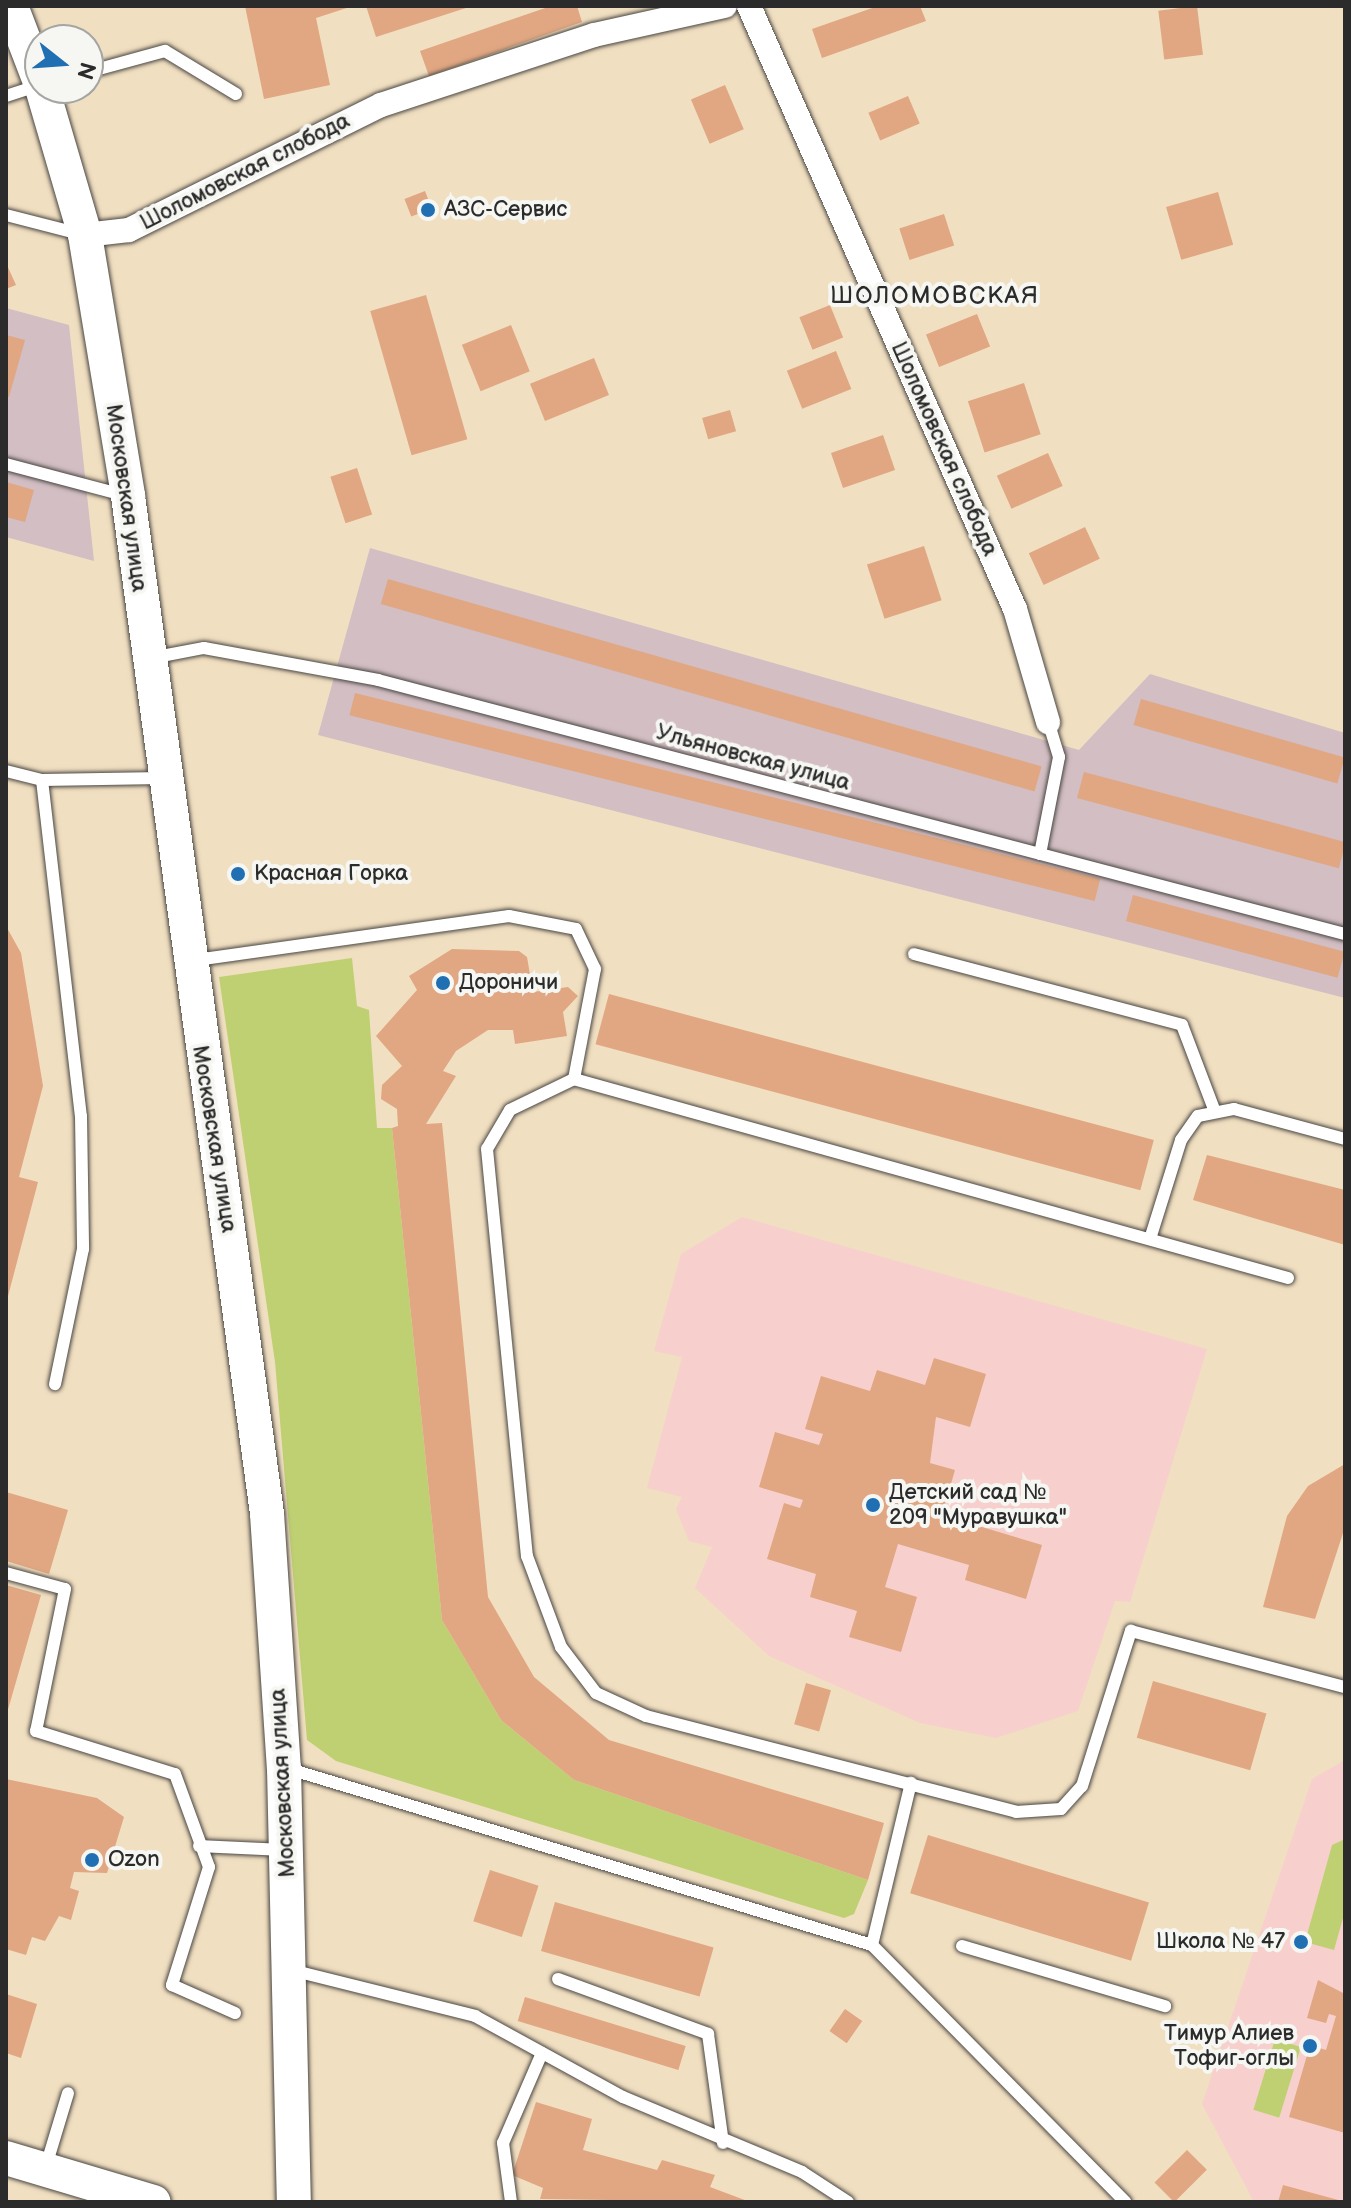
<!DOCTYPE html>
<html>
<head>
<meta charset="utf-8">
<style>
  body { margin:0 }
  #map { position:relative; width:1351px; height:2208px; overflow:hidden; background:#f1dfc1; font-family:"Balsamiq Sans",sans-serif }
  div>[style] { position:absolute }
  [style*='--x'] { left:calc(var(--x)*1px); top:calc(var(--y)*1px); width:calc(var(--w)*1px); rotate:calc(var(--a)*1deg) }
  .built>* { inset:0; background:#f7d0cd }
  .industrial>* { inset:0; background:#d2bec3 }
  .green>* { inset:0; background:#bfd072; transform-origin:0 0 }
  .building>* { inset:0; background:#e0a782; transform-origin:0 0 }
  .roads { filter:drop-shadow(0 0 2px #494642) drop-shadow(0 0 2px #494642) }
  .lane>* { height:12px; margin:-6px; padding:0 6px; transform-origin:6px; border-radius:6px; background:#fff }
  .street>* { height:24px; margin:-12px; padding:0 12px; transform-origin:12px; border-radius:12px; background:#fff }
  .secondary>* { height:34px; margin:-17px; padding:0 17px; transform-origin:17px; border-radius:17px; background:#fff }
  .dots>* { width:22px; height:22px; translate:-50% -50%; box-sizing:border-box; border:4px solid #f6f6f2; border-radius:50% }
  span { translate:-50% -50%; white-space:nowrap; text-align:center; line-height:1.15; -webkit-text-stroke:8px #f6f6f2; paint-order:stroke }
  .street-label { font-size:22px; color:#2b2b2b }
  .poi-label { font-size:22px; color:#2b2b2b }
  .left { translate:0 -50%; text-align:left }
  .right { translate:-100% -50%; text-align:right }
  .neighbourhood-label { font-size:24px; color:#2b2b2b; letter-spacing:2px }
  .frame { position:absolute; inset:0; border:8px solid #2b2b2b; pointer-events:none }
  .north { position:absolute; left:24px; top:24px; width:80px; height:80px; box-sizing:border-box; background:#f6f6f2; border:2px solid #a5a5a2; border-radius:50%; rotate:107deg; font-size:22px; font-weight:700; line-height:32px; text-align:center; color:#2b2b2b }
  .north::after { content:''; display:block; margin:auto; width:28px; height:36px; background:#1f6fb2; clip-path:polygon(50% 0,100% 100%,50% 72%,0 100%) }
</style>
</head>
<body>
<div id="map">
  <div class="built">
    <div style="clip-path:polygon(742px 1217px,1207px 1349px,1130px 1602px,1115px 1601px,1078px 1711px,996px 1738px,920px 1723px,769px 1656px,695px 1588px,712px 1547px,689px 1541px,676px 1509px,682px 1497px,647px 1488px,682px 1357px,654px 1351px,681px 1254px)"></div>
    <div style="clip-path:polygon(1345px 1760px,1345px 2202px,1254px 2202px,1202px 2104px,1312px 1779px)"></div>
  </div>
  <div class="industrial">
    <div style="clip-path:polygon(6px 308px,69px 325px,94px 561px,6px 537px)"></div>
    <div style="clip-path:polygon(370px 548px,1079px 750px,1150px 674px,1345px 733px,1345px 998px,318px 735px)"></div>
  </div>
  <div class="green">
    <div style="clip-path:polygon(352px 958px,357px 1006px,369px 1010px,377px 1128px,392px 1128px,442px 1620px,501px 1720px,574px 1780px,868px 1880px,854px 1914px,844px 1918px,336px 1761px,307px 1740px,275px 1362px,219px 977px)"></div>
    <div style="clip-path:polygon(1345px 1839px,1345px 1911px,1334px 1950px,1305px 1942px,1332px 1845px)"></div>
    <div style="left:1275px;top:2039px;width:27px;height:74px;rotate:17deg"></div>
  </div>
  <div class="building">
    <div style="clip-path:polygon(245px 6px,353px 6px,316px 18px,330px 85px,264px 99px)"></div>
    <div style="clip-path:polygon(366px 6px,469px 6px,469px 7px,376px 37px)"></div>
    <div style="clip-path:polygon(551px 6px,577px 6px,582px 22px,429px 76px,420px 51px)"></div>
    <div style="clip-path:polygon(878px 6px,920px 6px,926px 21px,822px 58px,812px 29px)"></div>
    <div style="left:1197px;top:6px;width:49px;height:39px;rotate:83deg"></div>
    <div style="left:725px;top:85px;width:48px;height:37px;rotate:67deg"></div>
    <div style="left:908px;top:96px;width:30px;height:43px;rotate:67deg"></div>
    <div style="left:425px;top:191px;width:19px;height:22px;rotate:69deg"></div>
    <div style="left:1218px;top:192px;width:55px;height:54px;rotate:74deg"></div>
    <div style="left:944px;top:214px;width:33px;height:47px;rotate:72deg"></div>
    <div style="clip-path:polygon(6px 263px,16px 285px,6px 289px)"></div>
    <div style="left:426px;top:295px;width:150px;height:58px;rotate:74deg"></div>
    <div style="left:830px;top:305px;width:35px;height:33px;rotate:68deg"></div>
    <div style="left:977px;top:314px;width:35px;height:55px;rotate:68deg"></div>
    <div style="left:511px;top:325px;width:50px;height:53px;rotate:68deg"></div>
    <div style="clip-path:polygon(6px 335px,25px 340px,9px 397px,6px 396px)"></div>
    <div style="left:836px;top:351px;width:41px;height:53px;rotate:68deg"></div>
    <div style="left:594px;top:358px;width:40px;height:69px;rotate:68deg"></div>
    <div style="left:1024px;top:383px;width:54px;height:59px;rotate:72deg"></div>
    <div style="left:730px;top:410px;width:22px;height:29px;rotate:74deg"></div>
    <div style="left:883px;top:435px;width:37px;height:55px;rotate:71deg"></div>
    <div style="left:1048px;top:453px;width:36px;height:56px;rotate:66deg"></div>
    <div style="left:357px;top:468px;width:49px;height:28px;rotate:72deg"></div>
    <div style="clip-path:polygon(6px 482px,34px 490px,25px 522px,6px 517px)"></div>
    <div style="left:1085px;top:527px;width:35px;height:62px;rotate:65deg"></div>
    <div style="left:924px;top:546px;width:57px;height:60px;rotate:72deg"></div>
    <div style="left:388px;top:579px;width:680px;height:26px;rotate:16deg"></div>
    <div style="left:355px;top:693px;width:768px;height:23px;rotate:14deg"></div>
    <div style="left:1141px;top:699px;width:212px;height:27px;rotate:16deg"></div>
    <div style="left:1084px;top:772px;width:271px;height:27px;rotate:15deg"></div>
    <div style="left:1133px;top:895px;width:219px;height:27px;rotate:15deg"></div>
    <div style="clip-path:polygon(6px 926px,21px 953px,43px 1086px,19px 1177px,38px 1182px,7px 1300px)"></div>
    <div style="clip-path:polygon(452px 949px,519px 951px,527px 957px,533px 992px,568px 987px,578px 996px,563px 1012px,567px 1036px,515px 1044px,513px 1030px,488px 1030px,456px 1051px,443px 1071px,456px 1076px,426px 1124px,442px 1123px,488px 1597px,534px 1677px,609px 1740px,884px 1823px,868px 1880px,574px 1780px,501px 1720px,442px 1620px,392px 1128px,398px 1126px,397px 1109px,381px 1099px,382px 1085px,402px 1066px,376px 1036px,417px 990px,409px 976px)"></div>
    <div style="left:609px;top:994px;width:564px;height:52px;rotate:15deg"></div>
    <div style="clip-path:polygon(1207px 1155px,1345px 1190px,1345px 1245px,1193px 1200px)"></div>
    <div style="clip-path:polygon(934px 1358px,986px 1374px,970px 1427px,936px 1417px,930px 1463px,955px 1470px,942px 1515px,1042px 1545px,1026px 1599px,965px 1580px,969px 1565px,898px 1544px,885px 1587px,917px 1597px,901px 1652px,849px 1637px,857px 1611px,810px 1597px,816px 1574px,767px 1559px,784px 1503px,800px 1508px,803px 1500px,759px 1487px,775px 1432px,819px 1445px,823px 1434px,805px 1429px,821px 1376px,870px 1391px,877px 1370px,925px 1385px)"></div>
    <div style="clip-path:polygon(1345px 1464px,1345px 1527px,1315px 1619px,1263px 1607px,1287px 1516px,1308px 1486px)"></div>
    <div style="clip-path:polygon(6px 1492px,68px 1510px,49px 1574px,6px 1561px)"></div>
    <div style="clip-path:polygon(6px 1585px,41px 1595px,7px 1713px,6px 1713px)"></div>
    <div style="left:1153px;top:1681px;width:118px;height:59px;rotate:16deg"></div>
    <div style="left:806px;top:1683px;width:26px;height:43px;rotate:16deg"></div>
    <div style="clip-path:polygon(6px 1779px,97px 1798px,124px 1817px,107px 1873px,74px 1872px,70px 1888px,79px 1891px,71px 1920px,59px 1916px,45px 1941px,32px 1937px,26px 1955px,6px 1949px)"></div>
    <div style="left:928px;top:1835px;width:231px;height:61px;rotate:17deg"></div>
    <div style="left:490px;top:1870px;width:51px;height:54px;rotate:18deg"></div>
    <div style="left:555px;top:1902px;width:165px;height:51px;rotate:16deg"></div>
    <div style="clip-path:polygon(1318px 1980px,1345px 1994px,1345px 2133px,1289px 2117px,1310px 2045px,1326px 2050px,1336px 2016px,1329px 2014px,1326px 2023px,1307px 2018px)"></div>
    <div style="clip-path:polygon(6px 1994px,37px 2004px,21px 2058px,6px 2053px)"></div>
    <div style="left:525px;top:1997px;width:168px;height:25px;rotate:17deg"></div>
    <div style="left:845px;top:2009px;width:21px;height:27px;rotate:35deg"></div>
    <div style="clip-path:polygon(536px 2102px,592px 2119px,583px 2150px,657px 2170px,662px 2160px,715px 2175px,710px 2187px,750px 2202px,540px 2199px,543px 2188px,512px 2175px)"></div>
    <div style="left:1187px;top:2150px;width:28px;height:46px;rotate:45deg"></div>
    <div style="clip-path:polygon(1283px 2185px,1342px 2201px,1342px 2202px,1278px 2202px)"></div>
  </div>
  <div class="roads">
    <div class="lane">
      <div style="--x:88;--y:72;--w:80;--a:-15.3"></div>
      <div style="--x:165;--y:51;--w:83;--a:31.2"></div>
      <div style="--x:6;--y:96;--w:36;--a:-18"></div>
      <div style="--x:6;--y:215;--w:76;--a:14.4"></div>
      <div style="--x:6;--y:464;--w:121;--a:14.8"></div>
      <div style="--x:151;--y:658;--w:54;--a:-10.7"></div>
      <div style="--x:204;--y:648;--w:177;--a:10.4"></div>
      <div style="--x:378;--y:680;--w:1000;--a:14.72"></div>
      <div style="--x:6;--y:771;--w:37;--a:14"></div>
      <div style="--x:42;--y:780;--w:120;--a:-1"></div>
      <div style="--x:42;--y:780;--w:338;--a:83.4"></div>
      <div style="--x:81;--y:1116;--w:133;--a:89.1"></div>
      <div style="--x:83;--y:1249;--w:138;--a:101.7"></div>
      <div style="--x:1040;--y:854;--w:99;--a:-78.9"></div>
      <div style="--x:1059;--y:757;--w:37;--a:-107"></div>
      <div style="--x:914;--y:954;--w:277;--a:14.8"></div>
      <div style="--x:1182;--y:1025;--w:93;--a:69.2"></div>
      <div style="--x:196;--y:960;--w:316;--a:-8"></div>
      <div style="--x:509;--y:916;--w:68;--a:11"></div>
      <div style="--x:576;--y:929;--w:44;--a:64.6"></div>
      <div style="--x:595;--y:969;--w:112;--a:100.8"></div>
      <div style="--x:1150;--y:1239;--w:104;--a:-72.6"></div>
      <div style="--x:1181;--y:1140;--w:29;--a:-55"></div>
      <div style="--x:1198;--y:1116;--w:37;--a:-11"></div>
      <div style="--x:1234;--y:1109;--w:115;--a:15.1"></div>
      <div style="--x:1288;--y:1278;--w:741;--a:-164.43"></div>
      <div style="--x:574;--y:1079;--w:71;--a:154.2"></div>
      <div style="--x:510;--y:1110;--w:45;--a:120.5"></div>
      <div style="--x:487;--y:1149;--w:409;--a:84.4"></div>
      <div style="--x:527;--y:1556;--w:97;--a:69.5"></div>
      <div style="--x:561;--y:1647;--w:58;--a:52.7"></div>
      <div style="--x:596;--y:1693;--w:55;--a:24.7"></div>
      <div style="--x:646;--y:1716;--w:382;--a:14.5"></div>
      <div style="--x:1016;--y:1812;--w:45;--a:-3.8"></div>
      <div style="--x:1061;--y:1809;--w:31;--a:-48"></div>
      <div style="--x:1082;--y:1786;--w:163;--a:-72.5"></div>
      <div style="--x:1131;--y:1631;--w:221;--a:14.7"></div>
      <div style="--x:6;--y:1573;--w:61;--a:15.2"></div>
      <div style="--x:65;--y:1589;--w:145;--a:101.5"></div>
      <div style="--x:36;--y:1731;--w:145;--a:17.2"></div>
      <div style="--x:175;--y:1774;--w:99;--a:69.9"></div>
      <div style="--x:209;--y:1867;--w:124;--a:107.4"></div>
      <div style="--x:172;--y:1985;--w:69;--a:24"></div>
      <div style="--x:286;--y:1768;--w:612;--a:16.81"></div>
      <div style="--x:872;--y:1945;--w:361;--a:45.4"></div>
      <div style="--x:199;--y:1846;--w:84;--a:2.7"></div>
      <div style="--x:872;--y:1945;--w:167;--a:-76.5"></div>
      <div style="--x:962;--y:1946;--w:212;--a:16.5"></div>
      <div style="--x:291;--y:1970;--w:190;--a:14"></div>
      <div style="--x:475;--y:2016;--w:169;--a:28.7"></div>
      <div style="--x:623;--y:2097;--w:194;--a:22.7"></div>
      <div style="--x:802;--y:2172;--w:55;--a:33.1"></div>
      <div style="--x:558;--y:1979;--w:160;--a:20.1"></div>
      <div style="--x:708;--y:2034;--w:110;--a:82.2"></div>
      <div style="--x:46;--y:2166;--w:76;--a:-73.2"></div>
      <div style="--x:511;--y:2202;--w:60;--a:-97.7"></div>
      <div style="--x:503;--y:2143;--w:98;--a:-66.6"></div>
    </div>
    <div class="street">
      <div style="--x:749;--y:6;--w:659;--a:66.2"></div>
      <div style="--x:1015;--y:609;--w:118;--a:73.7"></div>
      <div style="--x:85;--y:235;--w:44;--a:-6.5"></div>
      <div style="--x:129;--y:230;--w:281;--a:-26.4"></div>
      <div style="--x:381;--y:105;--w:224;--a:-18.2"></div>
      <div style="--x:594;--y:35;--w:134;--a:-12.5"></div>
    </div>
    <div class="secondary">
      <div style="--x:11;--y:6;--w:81;--a:69.1"></div>
      <div style="--x:42;--y:88;--w:153;--a:73.7"></div>
      <div style="--x:85;--y:235;--w:265;--a:80.6"></div>
      <div style="--x:128;--y:496;--w:1027;--a:82.22"></div>
      <div style="--x:267;--y:1514;--w:255;--a:86.2"></div>
      <div style="--x:284;--y:1768;--w:434;--a:88.7"></div>
      <div style="--x:6;--y:2158;--w:154;--a:16.6"></div>
    </div>
  </div>
  <div class="dots">
    <div style="left:428px;top:210px;background:#1f6fb2"></div>
    <div style="left:238px;top:874px;background:#1f6fb2"></div>
    <div style="left:443px;top:983px;background:#1f6fb2"></div>
    <div style="left:873px;top:1505px;background:#1f6fb2"></div>
    <div style="left:92px;top:1860px;background:#1f6fb2"></div>
    <div style="left:1301px;top:1942px;background:#1f6fb2"></div>
    <div style="left:1310px;top:2046px;background:#1f6fb2"></div>
  </div>
  <div class="street-label">
    <span style="left:245px;top:172px;rotate:-27deg">Шоломовская слобода</span>
    <span style="left:944px;top:449px;rotate:66deg">Шоломовская слобода</span>
    <span style="left:126px;top:498px;rotate:82deg">Московская улица</span>
    <span style="left:753px;top:758px;rotate:15deg">Ульяновская улица</span>
    <span style="left:214px;top:1139px;rotate:81deg">Московская улица</span>
    <span style="left:283px;top:1783px;rotate:-93deg">Московская улица</span>
  </div>
  <div class="poi-label">
    <span class="left" style="left:444px;top:210px">АЗС-Сервис</span>
    <span class="left" style="left:254px;top:874px">Красная Горка</span>
    <span class="left" style="left:459px;top:983px">Дороничи</span>
    <span class="left" style="left:889px;top:1505px">Детский сад №<br>209 "Муравушка"</span>
    <span class="left" style="left:108px;top:1860px">Ozon</span>
    <span class="right" style="left:1285px;top:1942px">Школа № 47</span>
    <span class="right" style="left:1294px;top:2046px">Тимур Алиев<br>Тофиг-оглы</span>
  </div>
  <div class="neighbourhood-label">
    <span style="left:935px;top:296px">ШОЛОМОВСКАЯ</span>
  </div>
  <div class="frame"></div>
  <div class="north">N</div>
</div>
</body>
</html>
